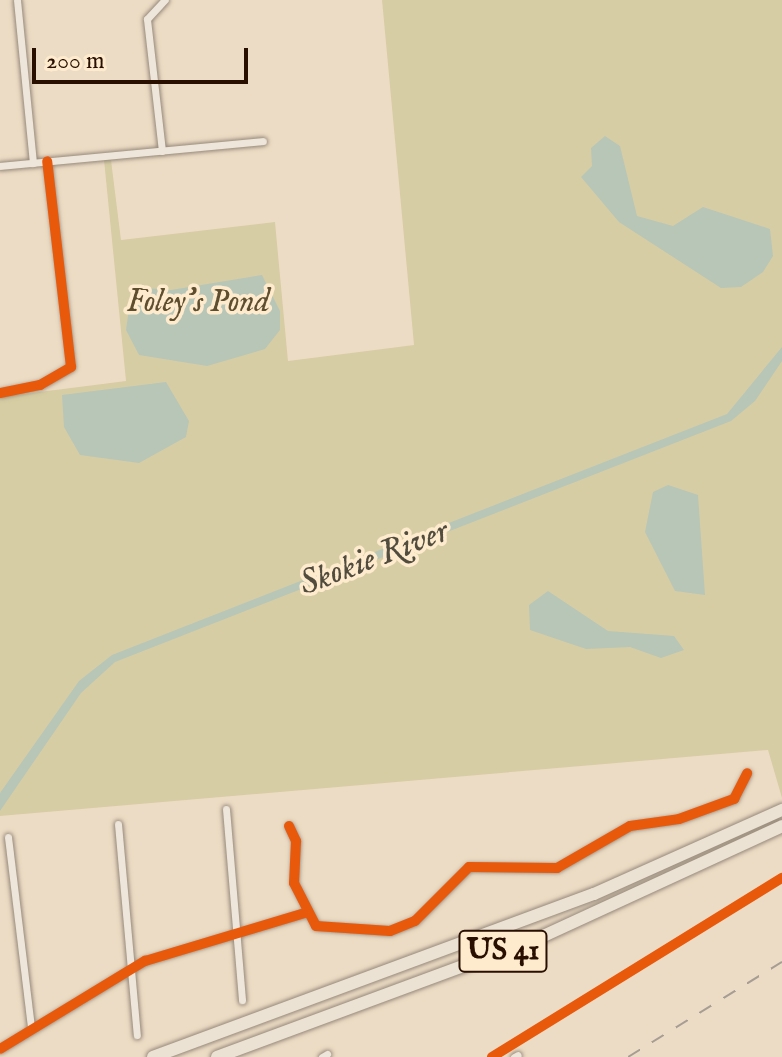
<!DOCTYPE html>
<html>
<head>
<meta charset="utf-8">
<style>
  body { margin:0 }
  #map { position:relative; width:782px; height:1057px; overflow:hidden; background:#eddcc5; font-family:"IM FELL English",serif }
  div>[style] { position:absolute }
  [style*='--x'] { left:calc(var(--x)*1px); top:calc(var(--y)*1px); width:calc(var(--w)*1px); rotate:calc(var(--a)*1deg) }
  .green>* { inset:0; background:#d7cda4 }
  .water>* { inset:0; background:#b7c6b7 }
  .roads { filter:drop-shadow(0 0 2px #96897a) drop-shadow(0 0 2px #96897a) }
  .street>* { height:7px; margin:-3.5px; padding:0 3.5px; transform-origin:3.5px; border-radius:3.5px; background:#eee6da }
  .highway>* { height:12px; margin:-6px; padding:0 6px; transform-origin:6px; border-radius:6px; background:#ebe2d4 }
  .rail>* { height:2px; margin-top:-1px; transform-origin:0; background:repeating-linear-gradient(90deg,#a69d93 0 14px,transparent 0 28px) }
  .cycleway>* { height:10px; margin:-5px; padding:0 5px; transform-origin:5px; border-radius:5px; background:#e8590c }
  span { translate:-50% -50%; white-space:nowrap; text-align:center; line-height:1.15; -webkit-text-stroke:7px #feebce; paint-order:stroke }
  .shield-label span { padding:2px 6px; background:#feebce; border:2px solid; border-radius:6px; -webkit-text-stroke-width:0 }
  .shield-label { font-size:30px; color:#280f00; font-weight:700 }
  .park-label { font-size:32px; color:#5f4d30; font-style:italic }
  .water-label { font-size:34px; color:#524c3e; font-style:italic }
  .scale { position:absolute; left:32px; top:48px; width:216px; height:36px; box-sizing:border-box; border:4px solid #280f00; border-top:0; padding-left:10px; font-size:24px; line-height:28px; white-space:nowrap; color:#280f00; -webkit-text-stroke:6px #feebce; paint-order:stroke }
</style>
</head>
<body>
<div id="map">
  <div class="green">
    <div style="clip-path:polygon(382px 0,782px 0,782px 798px,768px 750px,0 816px,0 397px,126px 381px,104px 160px,111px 160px,121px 240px,275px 222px,288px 361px,414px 345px)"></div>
  </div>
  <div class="water">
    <div style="clip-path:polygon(605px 136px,620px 146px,637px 216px,673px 226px,703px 207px,770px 229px,773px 256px,763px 272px,741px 287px,721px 288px,619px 222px,581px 177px,592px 166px,591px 148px)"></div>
    <div style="clip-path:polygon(262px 275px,280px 311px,280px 330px,265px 349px,207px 366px,139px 355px,126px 330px,132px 287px,171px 290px)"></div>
    <div style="clip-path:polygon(782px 347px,782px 361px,755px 401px,731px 421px,115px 662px,81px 693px,0 811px,0 793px,79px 681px,112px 655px,727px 414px)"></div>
    <div style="clip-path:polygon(166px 382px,189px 421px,186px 437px,139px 463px,80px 455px,64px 427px,62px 395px)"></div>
    <div style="clip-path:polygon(668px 485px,698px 495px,705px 595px,675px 591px,645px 532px,653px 492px)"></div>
    <div style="clip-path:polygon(548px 591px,608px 631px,674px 636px,684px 650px,661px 658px,630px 647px,586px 649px,530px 630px,529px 605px)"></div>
  </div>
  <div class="roads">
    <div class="street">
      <div style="--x:17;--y:0;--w:164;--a:84.4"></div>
      <div style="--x:162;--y:151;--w:133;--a:-96.5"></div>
      <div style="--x:147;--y:19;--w:26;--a:-47"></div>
      <div style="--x:0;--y:166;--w:264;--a:-5.4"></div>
      <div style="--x:0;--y:393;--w:41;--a:-11.3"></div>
      <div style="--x:40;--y:385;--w:36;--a:-30"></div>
      <div style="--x:71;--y:367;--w:207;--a:-96.6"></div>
      <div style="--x:226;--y:809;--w:192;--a:85.2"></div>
      <div style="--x:118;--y:824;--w:212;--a:84.9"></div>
      <div style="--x:289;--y:826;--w:17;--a:65"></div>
      <div style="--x:296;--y:841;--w:42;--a:92.7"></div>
      <div style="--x:294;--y:883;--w:48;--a:62.9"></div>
      <div style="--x:316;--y:926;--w:74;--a:3.9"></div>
      <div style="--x:390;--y:931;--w:27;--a:-22"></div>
      <div style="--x:415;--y:921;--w:76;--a:-45"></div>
      <div style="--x:469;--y:867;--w:88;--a:0.7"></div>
      <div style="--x:557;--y:868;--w:84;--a:-29.9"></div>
      <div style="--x:630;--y:826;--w:49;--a:-8.1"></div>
      <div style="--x:679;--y:819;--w:59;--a:-20"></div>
      <div style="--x:734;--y:799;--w:29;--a:-63"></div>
      <div style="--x:8;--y:837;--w:192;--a:83.1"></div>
      <div style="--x:0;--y:1049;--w:170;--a:-31.3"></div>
      <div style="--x:145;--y:961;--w:167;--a:-16.7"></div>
      <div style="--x:322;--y:1057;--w:6;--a:-31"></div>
      <div style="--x:514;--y:1057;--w:4;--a:-27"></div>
    </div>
    <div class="highway">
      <div style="--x:153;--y:1057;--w:470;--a:-20.3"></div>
      <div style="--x:594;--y:894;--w:206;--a:-24.1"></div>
      <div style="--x:217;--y:1057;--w:343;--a:-20.3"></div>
      <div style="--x:539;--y:938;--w:268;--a:-24.7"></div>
    </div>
  </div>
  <div class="rail">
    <div style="--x:628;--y:1057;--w:181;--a:-31.7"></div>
  </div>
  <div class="cycleway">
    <div style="--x:0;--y:393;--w:41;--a:-11.3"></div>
    <div style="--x:40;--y:385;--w:36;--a:-30"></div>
    <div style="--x:71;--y:367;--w:207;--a:-96.6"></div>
    <div style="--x:289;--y:826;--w:17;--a:65"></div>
    <div style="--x:296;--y:841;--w:42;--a:92.7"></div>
    <div style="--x:294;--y:883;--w:48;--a:62.9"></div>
    <div style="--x:316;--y:926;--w:74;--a:3.9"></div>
    <div style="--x:390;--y:931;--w:27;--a:-22"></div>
    <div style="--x:415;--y:921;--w:76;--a:-45"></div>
    <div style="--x:469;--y:867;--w:88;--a:0.7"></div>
    <div style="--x:557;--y:868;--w:84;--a:-29.9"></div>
    <div style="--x:630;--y:826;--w:49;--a:-8.1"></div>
    <div style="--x:679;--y:819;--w:59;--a:-20"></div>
    <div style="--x:734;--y:799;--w:29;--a:-63"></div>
    <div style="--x:0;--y:1049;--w:170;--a:-31.3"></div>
    <div style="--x:145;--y:961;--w:167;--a:-16.7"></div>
    <div style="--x:492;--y:1057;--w:341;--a:-31.7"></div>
  </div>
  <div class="shield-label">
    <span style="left:503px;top:951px">US 41</span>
  </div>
  <div class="park-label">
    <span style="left:198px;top:303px">Foley’s Pond</span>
  </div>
  <div class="water-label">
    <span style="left:374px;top:558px;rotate:-21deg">Skokie River</span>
  </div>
  <div class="scale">200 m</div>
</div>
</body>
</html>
